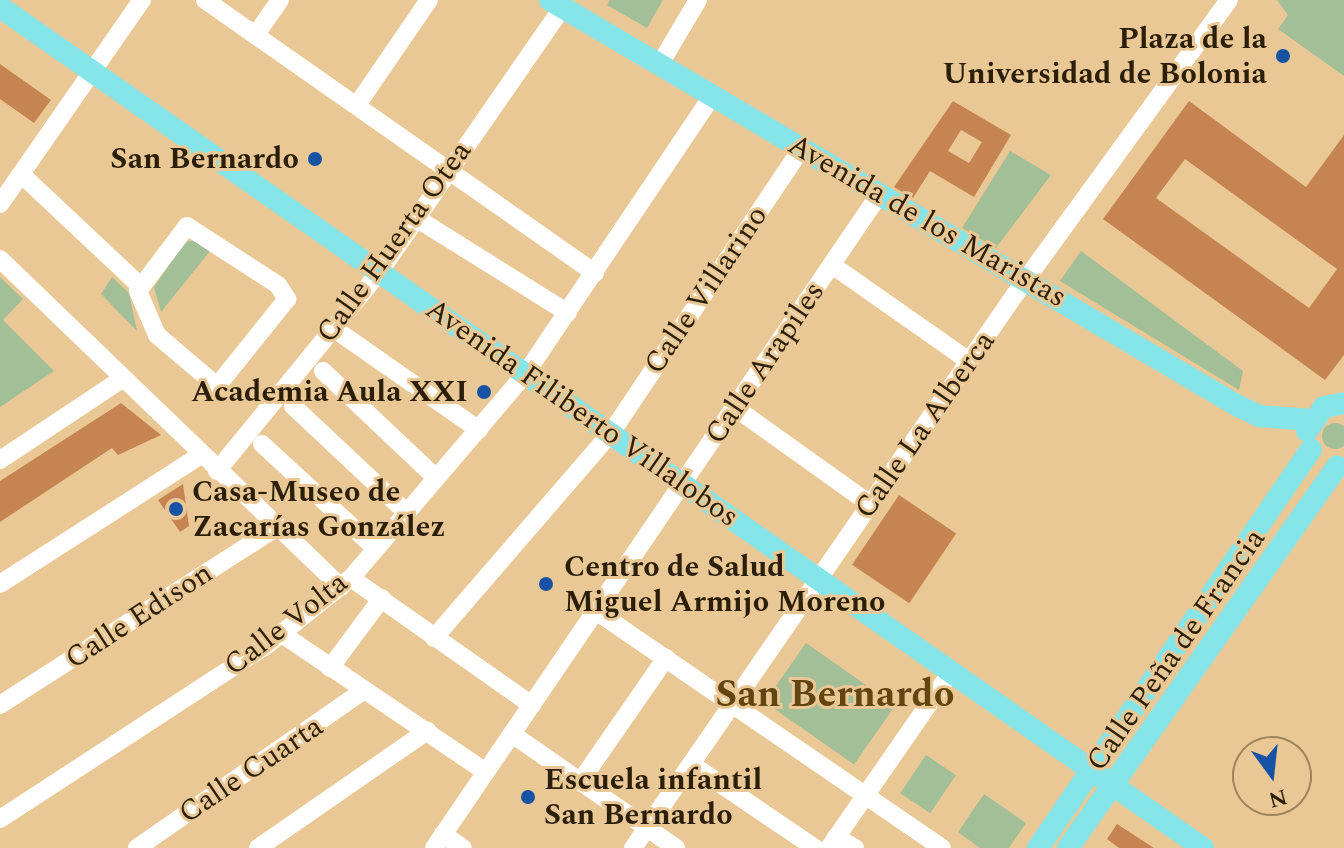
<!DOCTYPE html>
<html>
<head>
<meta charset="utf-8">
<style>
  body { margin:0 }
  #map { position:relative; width:1344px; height:848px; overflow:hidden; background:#eac895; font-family:Spectral,serif }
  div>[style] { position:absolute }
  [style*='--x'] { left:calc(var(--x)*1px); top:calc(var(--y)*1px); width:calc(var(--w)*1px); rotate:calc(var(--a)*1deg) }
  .green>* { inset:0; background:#a2bf98; transform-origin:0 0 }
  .round { border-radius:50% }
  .building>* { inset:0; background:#c58452; transform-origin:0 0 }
  .minor>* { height:18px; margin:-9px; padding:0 9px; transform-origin:9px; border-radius:9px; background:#fff }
  .major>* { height:22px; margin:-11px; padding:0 11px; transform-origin:11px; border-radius:11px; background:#86e5e8 }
  .dots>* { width:22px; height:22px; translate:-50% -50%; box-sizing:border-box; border:4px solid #eac895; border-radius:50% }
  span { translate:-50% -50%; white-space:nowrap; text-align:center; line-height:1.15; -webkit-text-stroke:6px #eac895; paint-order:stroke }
  .poi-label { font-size:30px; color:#2c1f0a; font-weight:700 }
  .right { translate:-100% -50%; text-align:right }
  .left { translate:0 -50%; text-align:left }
  .street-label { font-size:30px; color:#2c1f0a }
  .district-label { font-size:38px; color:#62450f; font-weight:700 }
  .north { position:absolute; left:1232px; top:736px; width:80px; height:80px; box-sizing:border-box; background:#eac895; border:2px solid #9e845d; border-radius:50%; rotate:165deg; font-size:22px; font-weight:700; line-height:32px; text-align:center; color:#2c1f0a }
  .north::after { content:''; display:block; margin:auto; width:28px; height:36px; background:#1753a4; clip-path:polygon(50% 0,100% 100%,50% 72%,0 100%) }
</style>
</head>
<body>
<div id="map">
  <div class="green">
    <div style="clip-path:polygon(610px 0,663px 0,647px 28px,607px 5px)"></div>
    <div style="clip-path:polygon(1277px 0,1344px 0,1344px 76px,1278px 29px,1288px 15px)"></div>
    <div style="clip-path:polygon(1010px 151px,1051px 175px,996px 248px,962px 228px)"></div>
    <div style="clip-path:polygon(195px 240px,210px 251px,161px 312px,154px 287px,185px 242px)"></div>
    <div style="clip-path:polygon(1081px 251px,1243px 371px,1239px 390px,1060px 281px)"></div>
    <div style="clip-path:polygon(0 277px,23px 299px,3px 320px,54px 371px,0 407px)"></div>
    <div style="clip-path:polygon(112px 277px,129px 293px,137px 331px,101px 294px)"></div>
    <div class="round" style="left:1322px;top:423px;width:26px;height:26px"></div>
    <div style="left:806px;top:643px;width:109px;height:72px;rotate:35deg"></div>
    <div style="left:926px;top:755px;width:36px;height:46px;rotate:34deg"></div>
    <div style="clip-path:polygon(984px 794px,1026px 823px,1009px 848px,980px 848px,958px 832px)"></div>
  </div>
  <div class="building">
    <div style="clip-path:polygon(0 64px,51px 100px,34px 123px,0 99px)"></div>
    <div style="clip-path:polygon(evenodd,953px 101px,1011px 135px,974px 197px,930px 171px,913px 198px,894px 187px,953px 101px,961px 130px,982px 142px,969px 163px,948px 151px,961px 130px)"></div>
    <div style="clip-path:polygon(evenodd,1189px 101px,1306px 187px,1344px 135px,1344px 355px,1325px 380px,1103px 219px,1189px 101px,1185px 159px,1337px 269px,1309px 308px,1156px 198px,1185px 159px)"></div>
    <div style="clip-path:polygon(121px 403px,161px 435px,118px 455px,112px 448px,0 522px,0 481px)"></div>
    <div style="clip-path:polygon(183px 484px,189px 526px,180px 532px,158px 500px)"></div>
    <div style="left:899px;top:495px;width:69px;height:84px;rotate:34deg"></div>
    <div style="clip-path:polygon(1117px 824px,1154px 848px,1119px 848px,1107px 839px)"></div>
  </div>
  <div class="minor">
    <div style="--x:205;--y:0;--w:476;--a:35"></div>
    <div style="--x:257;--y:33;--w:40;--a:-55.1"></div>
    <div style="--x:660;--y:64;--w:74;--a:-59.3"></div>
    <div style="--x:357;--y:105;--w:127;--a:-55.6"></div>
    <div style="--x:21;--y:174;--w:161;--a:43.2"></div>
    <div style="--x:0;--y:204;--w:249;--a:-55.2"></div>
    <div style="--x:416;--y:218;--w:179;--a:32"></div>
    <div style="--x:187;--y:226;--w:108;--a:33"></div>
    <div style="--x:278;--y:285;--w:17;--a:57"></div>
    <div style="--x:287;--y:299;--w:112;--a:128.8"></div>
    <div style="--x:217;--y:386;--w:79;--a:-139.6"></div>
    <div style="--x:157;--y:335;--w:48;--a:-113.4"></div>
    <div style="--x:138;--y:291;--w:81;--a:-53"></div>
    <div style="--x:0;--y:259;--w:473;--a:43.9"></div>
    <div style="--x:832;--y:265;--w:167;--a:35"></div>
    <div style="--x:333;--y:328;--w:178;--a:34.9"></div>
    <div style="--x:323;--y:371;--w:156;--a:43.4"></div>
    <div style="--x:293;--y:406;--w:156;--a:43.2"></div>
    <div style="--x:734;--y:407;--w:167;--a:35.5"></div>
    <div style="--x:262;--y:444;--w:154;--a:42.6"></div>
    <div style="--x:0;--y:460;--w:146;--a:-33.6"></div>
    <div style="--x:217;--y:471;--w:258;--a:-50.8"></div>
    <div style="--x:380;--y:271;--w:320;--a:-55.3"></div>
    <div style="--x:351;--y:578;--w:221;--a:35.1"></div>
    <div style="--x:0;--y:584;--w:239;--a:-32.7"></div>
    <div style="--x:596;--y:611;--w:419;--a:34.4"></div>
    <div style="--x:282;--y:634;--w:246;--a:34.1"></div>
    <div style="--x:434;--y:638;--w:271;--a:-49.2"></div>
    <div style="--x:611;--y:433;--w:343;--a:-56.2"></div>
    <div style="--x:330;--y:668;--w:87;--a:-53.4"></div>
    <div style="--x:0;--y:705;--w:329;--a:-32.7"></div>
    <div style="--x:512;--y:734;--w:200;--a:34.8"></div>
    <div style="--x:691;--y:764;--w:150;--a:34.1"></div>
    <div style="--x:580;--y:782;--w:151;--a:-55.3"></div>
    <div style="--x:0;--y:819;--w:319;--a:-33.1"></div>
    <div style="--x:267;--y:645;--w:107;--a:-38.6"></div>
    <div style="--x:351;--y:578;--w:270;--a:-49.5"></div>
    <div style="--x:526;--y:373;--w:334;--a:-56.1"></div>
    <div style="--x:443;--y:834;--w:24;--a:35"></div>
    <div style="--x:836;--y:837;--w:22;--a:30"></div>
    <div style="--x:137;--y:848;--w:277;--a:-34.8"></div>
    <div style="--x:258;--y:848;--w:206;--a:-34.7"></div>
    <div style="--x:434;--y:848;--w:790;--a:-55.73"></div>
    <div style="--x:633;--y:848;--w:674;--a:-55.39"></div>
    <div style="--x:1016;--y:293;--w:362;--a:-54"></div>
    <div style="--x:829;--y:848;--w:214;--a:-55.3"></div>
  </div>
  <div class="major">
    <div style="--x:550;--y:0;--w:799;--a:30.55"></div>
    <div style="--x:1238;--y:406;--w:23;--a:25"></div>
    <div style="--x:1259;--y:416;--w:52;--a:4.4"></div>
    <div style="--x:0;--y:7;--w:1468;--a:34.96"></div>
    <div style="--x:1307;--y:431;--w:29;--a:-55"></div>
    <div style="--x:1324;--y:407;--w:20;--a:-11"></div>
    <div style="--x:1038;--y:848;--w:483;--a:-55.6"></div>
    <div style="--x:1068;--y:848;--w:467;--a:-54.8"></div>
  </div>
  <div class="dots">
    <div style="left:1283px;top:56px;background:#1753a4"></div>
    <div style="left:315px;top:159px;background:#1753a4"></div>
    <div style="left:484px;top:392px;background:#1753a4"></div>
    <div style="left:176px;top:509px;background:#1753a4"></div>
    <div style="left:546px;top:584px;background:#1753a4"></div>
    <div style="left:528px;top:797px;background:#1753a4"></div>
  </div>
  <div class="poi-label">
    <span class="right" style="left:1267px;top:56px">Plaza de la<br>Universidad de Bolonia</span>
    <span class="right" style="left:299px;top:159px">San Bernardo</span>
    <span class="right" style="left:468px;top:392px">Academia Aula XXI</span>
    <span class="left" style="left:192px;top:509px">Casa-Museo de<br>Zacarías González</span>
    <span class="left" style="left:564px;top:584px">Centro de Salud<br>Miguel Armijo Moreno</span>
    <span class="left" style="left:544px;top:797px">Escuela infantil<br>San Bernardo</span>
  </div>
  <div class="street-label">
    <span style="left:927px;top:221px;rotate:30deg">Avenida de los Maristas</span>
    <span style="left:394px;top:242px;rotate:-54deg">Calle Huerta Otea</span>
    <span style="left:706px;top:290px;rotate:-56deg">Calle Villarino</span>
    <span style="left:765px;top:363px;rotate:-56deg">Calle Arapiles</span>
    <span style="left:582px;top:413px;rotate:35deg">Avenida Filiberto Villalobos</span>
    <span style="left:925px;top:425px;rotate:-55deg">Calle La Alberca</span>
    <span style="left:139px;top:616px;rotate:-33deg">Calle Edison</span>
    <span style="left:286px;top:624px;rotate:-38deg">Calle Volta</span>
    <span style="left:1176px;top:650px;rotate:-55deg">Calle Peña de Francia</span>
    <span style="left:251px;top:770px;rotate:-34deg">Calle Cuarta</span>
  </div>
  <div class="district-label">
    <span style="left:835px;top:696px">San Bernardo</span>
  </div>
  <div class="north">N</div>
</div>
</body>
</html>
